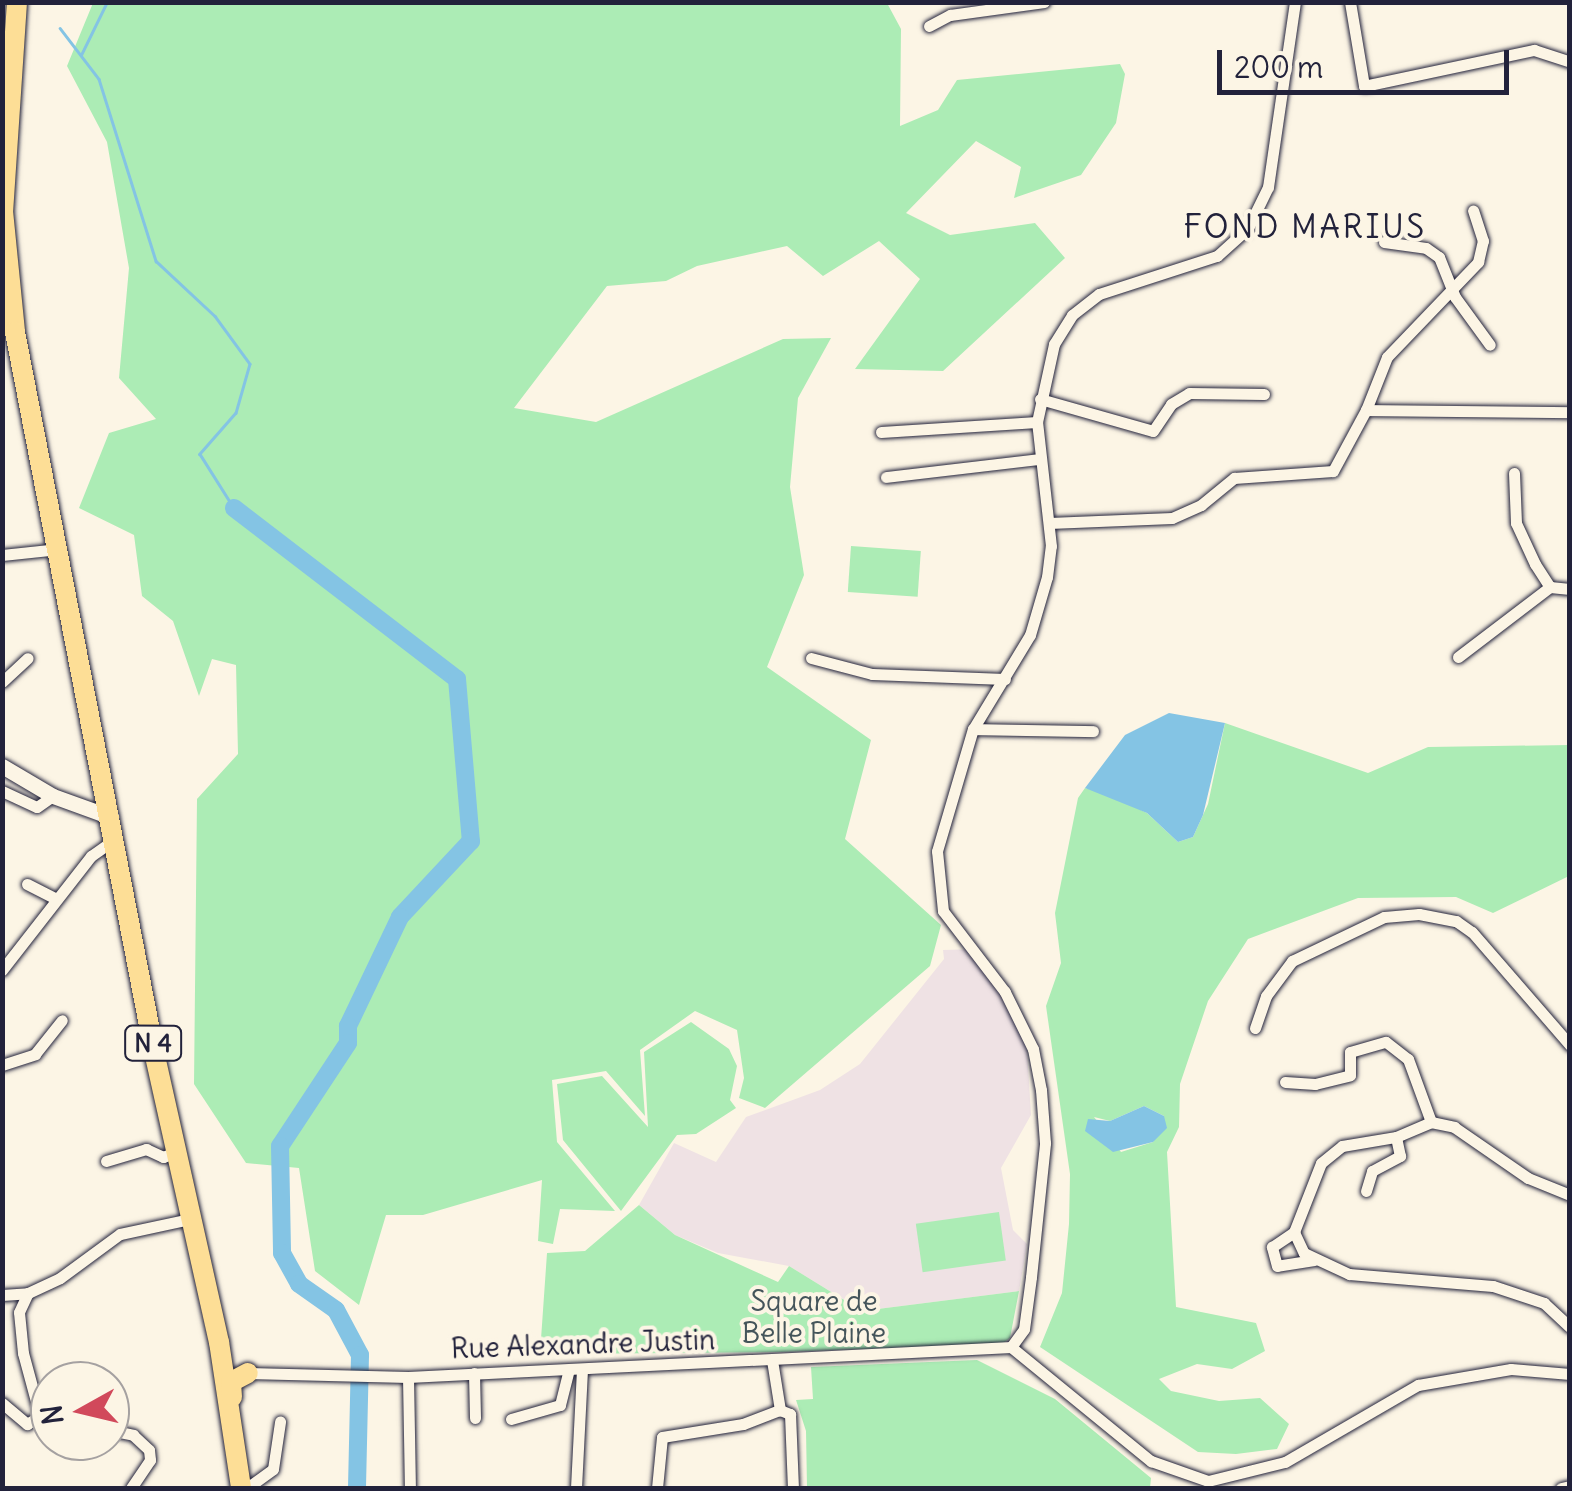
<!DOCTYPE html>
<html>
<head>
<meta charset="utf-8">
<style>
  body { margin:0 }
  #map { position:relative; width:1572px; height:1491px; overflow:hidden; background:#fcf5e5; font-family:Delius,sans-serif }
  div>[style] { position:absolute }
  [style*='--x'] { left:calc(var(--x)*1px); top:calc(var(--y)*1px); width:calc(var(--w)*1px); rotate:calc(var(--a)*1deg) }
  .built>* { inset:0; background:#efe2e4 }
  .green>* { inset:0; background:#acecb5; transform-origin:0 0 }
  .water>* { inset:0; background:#84c4e4 }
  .stream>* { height:2.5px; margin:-1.25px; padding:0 1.25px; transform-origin:1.25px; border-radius:1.25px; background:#84c4e4 }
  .river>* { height:18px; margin:-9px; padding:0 9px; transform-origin:9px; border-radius:9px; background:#84c4e4 }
  .roads { filter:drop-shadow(0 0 2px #22223b) drop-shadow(0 0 2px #22223b) }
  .street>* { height:11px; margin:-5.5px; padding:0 5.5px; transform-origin:5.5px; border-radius:5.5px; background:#fcf5e5 }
  .secondary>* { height:15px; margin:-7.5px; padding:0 7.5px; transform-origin:7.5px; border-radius:7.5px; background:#fcf5e5 }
  .highway>* { height:20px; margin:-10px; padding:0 10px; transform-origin:10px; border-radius:10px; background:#fdde96 }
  span { translate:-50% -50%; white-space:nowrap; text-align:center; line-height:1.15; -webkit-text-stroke:8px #fcf5e5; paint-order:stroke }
  .shield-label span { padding:2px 8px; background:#fcf5e5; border:2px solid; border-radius:8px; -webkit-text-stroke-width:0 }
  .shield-label { font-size:25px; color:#22223b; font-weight:700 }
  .park-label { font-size:28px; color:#44545a }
  .street-label { font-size:28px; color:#22223b }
  .quarter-label { font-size:32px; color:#22223b; letter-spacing:2.5px }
  .frame { position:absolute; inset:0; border:5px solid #22223b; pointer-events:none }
  .north { position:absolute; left:30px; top:1361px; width:100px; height:100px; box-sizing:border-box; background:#fcf5e5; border:2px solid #a5a1a1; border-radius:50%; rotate:262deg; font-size:28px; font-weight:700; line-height:40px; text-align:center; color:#22223b }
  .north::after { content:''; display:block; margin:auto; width:35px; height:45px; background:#d1495b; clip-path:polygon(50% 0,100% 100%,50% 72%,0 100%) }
  .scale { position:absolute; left:1217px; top:50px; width:292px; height:45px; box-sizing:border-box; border:5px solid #22223b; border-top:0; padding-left:12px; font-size:30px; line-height:35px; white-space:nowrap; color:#22223b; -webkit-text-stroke:8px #fcf5e5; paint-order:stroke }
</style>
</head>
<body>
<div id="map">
  <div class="built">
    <div style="clip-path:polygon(977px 949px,1026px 1034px,1031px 1115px,1001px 1168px,1013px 1230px,1027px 1244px,1019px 1291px,862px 1311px,789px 1266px,718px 1253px,675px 1235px,639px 1205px,674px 1143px,716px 1162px,746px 1117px,820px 1090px,860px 1064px,944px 959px,943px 950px)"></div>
  </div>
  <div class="green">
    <div style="clip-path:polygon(887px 3px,901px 29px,900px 126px,938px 110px,957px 80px,1120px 64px,1125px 74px,1116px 123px,1081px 175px,1014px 198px,1021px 167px,976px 141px,906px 213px,950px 235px,1035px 223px,1065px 258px,943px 371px,855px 369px,920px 279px,879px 241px,823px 276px,787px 246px,697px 266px,666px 281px,607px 286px,514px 408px,596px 422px,783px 339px,831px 338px,798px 398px,790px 487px,804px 575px,767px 667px,871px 740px,845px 839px,941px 925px,930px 966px,765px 1108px,739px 1098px,744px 1078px,737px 1030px,695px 1011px,640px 1050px,645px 1116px,606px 1071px,552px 1080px,557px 1142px,615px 1211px,560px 1209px,553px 1244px,538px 1241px,542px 1180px,423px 1215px,386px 1215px,359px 1305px,315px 1271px,299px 1168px,246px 1163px,194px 1084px,197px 799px,238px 754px,236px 665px,212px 659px,199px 696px,173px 621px,142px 596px,134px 535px,79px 508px,109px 433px,156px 419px,119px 378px,129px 268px,107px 142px,67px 66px,93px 3px)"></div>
    <div style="left:851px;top:546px;width:70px;height:46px;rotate:4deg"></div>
    <div style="clip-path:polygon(evenodd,1225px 723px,1368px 773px,1428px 747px,1569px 745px,1569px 876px,1493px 913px,1456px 897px,1358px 898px,1248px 939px,1208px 1001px,1180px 1084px,1179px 1127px,1167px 1152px,1176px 1307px,1256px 1323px,1265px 1351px,1232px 1369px,1197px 1364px,1159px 1379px,1171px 1391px,1219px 1401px,1260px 1398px,1289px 1424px,1277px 1449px,1236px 1454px,1198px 1452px,1040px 1347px,1062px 1293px,1069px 1224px,1070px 1174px,1046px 1006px,1061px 963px,1055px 913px,1078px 798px,1085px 788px,1105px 793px,1147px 813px,1178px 842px,1193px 837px,1208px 804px,1225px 723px,1144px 1106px,1164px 1116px,1153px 1142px,1121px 1152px,1094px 1117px,1110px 1121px,1144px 1106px)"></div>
    <div style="clip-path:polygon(691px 1022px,729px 1049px,737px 1066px,730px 1100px,736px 1108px,696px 1134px,677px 1135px,621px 1211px,563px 1140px,557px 1084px,602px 1076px,648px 1127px,644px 1052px)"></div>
    <div style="clip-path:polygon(639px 1205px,675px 1235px,778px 1282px,789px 1266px,862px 1311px,1019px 1291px,1010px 1338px,1002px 1344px,781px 1352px,555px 1354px,554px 1341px,541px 1339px,547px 1253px,585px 1251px)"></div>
    <div style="left:999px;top:1212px;width:49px;height:84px;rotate:82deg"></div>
    <div style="clip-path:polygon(977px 1360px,1055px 1399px,1151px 1478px,1150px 1488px,807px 1488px,806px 1431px,796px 1400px,813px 1399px,811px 1367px)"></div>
  </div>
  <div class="water">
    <div style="clip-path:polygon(1169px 713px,1225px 723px,1203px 815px,1193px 837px,1178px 842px,1147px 813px,1085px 788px,1125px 735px)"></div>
    <div style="clip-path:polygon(1144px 1106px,1164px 1116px,1167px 1128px,1153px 1142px,1113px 1152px,1085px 1131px,1088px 1119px,1110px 1121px)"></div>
  </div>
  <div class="stream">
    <div style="--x:60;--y:28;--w:64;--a:52.6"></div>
    <div style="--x:99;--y:79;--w:191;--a:72.6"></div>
    <div style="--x:156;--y:261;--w:81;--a:43"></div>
    <div style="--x:215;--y:316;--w:59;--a:53.9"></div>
    <div style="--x:250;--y:364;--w:51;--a:105.9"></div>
    <div style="--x:236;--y:413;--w:55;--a:131.3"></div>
    <div style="--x:200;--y:454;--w:64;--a:57.8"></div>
    <div style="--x:81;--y:55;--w:59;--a:-63.9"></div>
  </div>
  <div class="river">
    <div style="--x:234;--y:508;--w:281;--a:37.5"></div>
    <div style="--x:457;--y:679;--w:163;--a:85.1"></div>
    <div style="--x:471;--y:841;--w:104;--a:133.1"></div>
    <div style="--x:400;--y:917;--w:121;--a:115.5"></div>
    <div style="--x:348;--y:1026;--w:17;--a:90"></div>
    <div style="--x:348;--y:1043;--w:123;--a:123.4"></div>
    <div style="--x:280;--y:1146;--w:107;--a:88.9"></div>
    <div style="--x:282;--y:1253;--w:35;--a:61"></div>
    <div style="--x:299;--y:1284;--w:45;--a:35.1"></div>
    <div style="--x:336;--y:1310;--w:51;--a:61.9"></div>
    <div style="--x:360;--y:1355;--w:133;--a:91.3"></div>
  </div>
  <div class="roads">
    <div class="street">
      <div style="--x:1350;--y:2;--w:85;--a:80.5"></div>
      <div style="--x:1364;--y:86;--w:174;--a:-12"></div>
      <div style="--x:1534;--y:50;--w:38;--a:18"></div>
      <div style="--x:929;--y:26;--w:24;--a:-28"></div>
      <div style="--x:950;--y:15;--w:95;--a:-7.9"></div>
      <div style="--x:1384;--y:242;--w:42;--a:8.1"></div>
      <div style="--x:1426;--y:248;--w:16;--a:35"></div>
      <div style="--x:1439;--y:257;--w:43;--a:68.2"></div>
      <div style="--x:1455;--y:297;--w:59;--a:53.9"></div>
      <div style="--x:1040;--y:399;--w:117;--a:15.8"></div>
      <div style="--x:1153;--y:431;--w:32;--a:-56"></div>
      <div style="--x:1171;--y:404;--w:21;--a:-31"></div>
      <div style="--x:1189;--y:393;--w:75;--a:0.8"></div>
      <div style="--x:1366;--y:410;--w:57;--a:-68.4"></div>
      <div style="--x:1387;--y:357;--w:132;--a:-46.2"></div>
      <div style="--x:1478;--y:262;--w:22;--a:-77"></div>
      <div style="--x:1483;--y:241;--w:32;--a:-108"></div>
      <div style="--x:881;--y:432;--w:156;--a:-3.7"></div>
      <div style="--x:1514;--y:473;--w:50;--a:87.7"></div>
      <div style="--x:1516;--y:523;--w:45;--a:65.1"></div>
      <div style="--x:1535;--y:564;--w:27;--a:57"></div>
      <div style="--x:1550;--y:587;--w:20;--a:6"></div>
      <div style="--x:886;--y:477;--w:154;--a:-6.7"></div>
      <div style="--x:1049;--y:523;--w:123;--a:-2.3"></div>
      <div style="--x:1172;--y:518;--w:32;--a:-24"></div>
      <div style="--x:1201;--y:505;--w:43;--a:-39.3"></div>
      <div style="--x:1234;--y:478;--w:99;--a:-4"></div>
      <div style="--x:1333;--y:471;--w:69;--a:-61.6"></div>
      <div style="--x:1366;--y:410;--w:204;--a:0.6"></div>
      <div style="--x:2;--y:555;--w:57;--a:-6"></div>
      <div style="--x:1458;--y:657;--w:116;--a:-37.3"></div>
      <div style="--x:811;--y:658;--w:63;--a:14.7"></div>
      <div style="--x:872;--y:674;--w:133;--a:2.2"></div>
      <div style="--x:2;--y:682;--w:35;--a:-43"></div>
      <div style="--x:973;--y:729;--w:120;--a:1"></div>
      <div style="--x:2;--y:791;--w:38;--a:25"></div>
      <div style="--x:37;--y:807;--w:19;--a:-35"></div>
      <div style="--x:27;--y:884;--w:33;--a:27"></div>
      <div style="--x:2;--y:970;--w:145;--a:-52"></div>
      <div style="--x:91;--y:856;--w:29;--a:-35"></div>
      <div style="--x:1255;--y:1028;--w:34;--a:-71"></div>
      <div style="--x:1266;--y:996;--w:44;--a:-53.4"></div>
      <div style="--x:1292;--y:961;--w:102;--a:-25.6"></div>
      <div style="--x:1384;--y:917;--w:35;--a:-5"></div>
      <div style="--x:1419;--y:914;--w:38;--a:11"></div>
      <div style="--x:1456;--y:921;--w:19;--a:35"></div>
      <div style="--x:1472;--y:932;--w:150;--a:49.1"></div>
      <div style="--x:2;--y:1065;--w:35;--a:-18"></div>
      <div style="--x:35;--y:1054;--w:43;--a:-51.5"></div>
      <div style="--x:1285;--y:1082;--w:30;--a:4"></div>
      <div style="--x:1315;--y:1084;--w:36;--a:-14"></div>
      <div style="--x:1350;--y:1075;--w:23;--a:-90"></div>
      <div style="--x:1350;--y:1052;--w:37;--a:-16"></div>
      <div style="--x:1386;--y:1042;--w:28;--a:38"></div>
      <div style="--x:1408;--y:1059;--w:67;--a:69.9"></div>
      <div style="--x:106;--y:1161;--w:42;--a:-16.7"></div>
      <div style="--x:146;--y:1149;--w:19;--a:25"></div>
      <div style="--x:163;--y:1157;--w:14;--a:-21"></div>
      <div style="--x:1366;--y:1191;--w:21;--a:-73"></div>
      <div style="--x:1372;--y:1171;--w:32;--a:-28"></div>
      <div style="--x:1400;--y:1156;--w:19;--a:-102"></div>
      <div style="--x:1294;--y:1232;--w:23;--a:65"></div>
      <div style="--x:1304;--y:1253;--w:50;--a:25"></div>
      <div style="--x:1349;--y:1274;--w:144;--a:4.8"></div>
      <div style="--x:1493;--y:1286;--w:54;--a:18.4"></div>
      <div style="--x:1544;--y:1303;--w:35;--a:43"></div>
      <div style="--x:1314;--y:1260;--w:37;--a:171"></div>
      <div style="--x:1277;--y:1266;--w:20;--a:-105"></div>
      <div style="--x:1272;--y:1247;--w:27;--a:-34"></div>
      <div style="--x:1294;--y:1232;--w:74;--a:-68.6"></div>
      <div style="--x:1321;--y:1163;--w:27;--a:-39"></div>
      <div style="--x:1342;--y:1146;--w:55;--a:-9.5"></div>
      <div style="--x:1396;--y:1137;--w:38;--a:-23"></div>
      <div style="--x:1431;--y:1122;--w:24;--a:12"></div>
      <div style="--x:1454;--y:1127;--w:90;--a:34.6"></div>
      <div style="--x:1528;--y:1178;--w:45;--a:22"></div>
      <div style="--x:2;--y:1295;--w:26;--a:-4"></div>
      <div style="--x:28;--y:1293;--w:35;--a:-25"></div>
      <div style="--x:60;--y:1278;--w:74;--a:-36.3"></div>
      <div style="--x:120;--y:1234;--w:72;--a:-12.1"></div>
      <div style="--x:1011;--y:1347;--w:22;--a:-54"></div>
      <div style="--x:1024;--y:1329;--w:52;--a:-82.3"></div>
      <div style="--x:1031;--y:1277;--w:135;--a:-84"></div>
      <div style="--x:1045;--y:1143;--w:53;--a:-94.3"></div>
      <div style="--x:1041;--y:1090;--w:42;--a:-101"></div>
      <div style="--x:1033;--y:1049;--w:64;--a:-116.2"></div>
      <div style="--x:1005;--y:992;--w:102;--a:-127.4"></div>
      <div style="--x:943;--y:911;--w:60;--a:-95.7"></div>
      <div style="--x:937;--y:851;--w:127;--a:-73.6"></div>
      <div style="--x:973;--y:729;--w:110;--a:-58.8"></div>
      <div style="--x:1030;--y:635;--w:60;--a:-73.7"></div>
      <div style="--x:1047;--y:577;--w:31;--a:-83"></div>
      <div style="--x:1051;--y:546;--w:125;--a:-96.4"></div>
      <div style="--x:1037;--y:422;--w:80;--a:-77.7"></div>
      <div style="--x:1054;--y:344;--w:34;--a:-58"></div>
      <div style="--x:1072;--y:315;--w:34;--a:-38"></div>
      <div style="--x:1099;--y:294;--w:124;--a:-17.9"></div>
      <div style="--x:1217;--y:256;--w:42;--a:-42.1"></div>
      <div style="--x:1248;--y:228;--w:46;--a:-64"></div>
      <div style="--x:1268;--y:187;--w:187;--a:-81.7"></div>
      <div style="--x:772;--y:1360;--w:51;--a:80.9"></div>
      <div style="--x:248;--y:1373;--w:160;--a:1.4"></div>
      <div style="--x:408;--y:1377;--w:604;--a:-2.85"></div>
      <div style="--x:1011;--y:1347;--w:181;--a:39.2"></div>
      <div style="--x:1151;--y:1461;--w:60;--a:19.3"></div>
      <div style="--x:1208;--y:1481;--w:79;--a:-13.9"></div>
      <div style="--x:1285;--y:1462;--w:154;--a:-30.1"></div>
      <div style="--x:1418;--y:1385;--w:94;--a:-9.8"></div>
      <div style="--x:1511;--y:1369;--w:59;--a:4.8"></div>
      <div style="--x:474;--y:1373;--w:45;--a:88.7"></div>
      <div style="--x:408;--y:1377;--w:111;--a:89"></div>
      <div style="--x:2;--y:1403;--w:33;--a:40"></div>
      <div style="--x:27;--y:1424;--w:15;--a:-32"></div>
      <div style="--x:40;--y:1416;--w:65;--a:-105.1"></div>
      <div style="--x:23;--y:1353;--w:41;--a:-95.6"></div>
      <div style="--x:19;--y:1312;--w:21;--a:-65"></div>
      <div style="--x:511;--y:1419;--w:51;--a:-15.9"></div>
      <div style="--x:560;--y:1405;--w:36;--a:-76"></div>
      <div style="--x:110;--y:1430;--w:24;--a:12"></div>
      <div style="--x:133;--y:1435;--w:22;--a:43"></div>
      <div style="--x:149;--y:1450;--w:10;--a:84"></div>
      <div style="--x:150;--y:1460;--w:34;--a:124"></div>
      <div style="--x:247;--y:1488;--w:32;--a:-36"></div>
      <div style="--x:273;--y:1469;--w:48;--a:-81.5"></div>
      <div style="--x:576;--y:1488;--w:119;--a:-87.1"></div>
      <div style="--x:657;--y:1488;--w:51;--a:-84.4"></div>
      <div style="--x:662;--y:1437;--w:82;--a:-9.1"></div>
      <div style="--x:743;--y:1424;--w:40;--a:-21"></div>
      <div style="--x:780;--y:1410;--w:11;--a:22"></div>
      <div style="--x:790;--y:1414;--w:74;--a:87.7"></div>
      <div style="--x:1561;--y:1488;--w:9;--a:-13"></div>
    </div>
    <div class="secondary">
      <div style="--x:2;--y:766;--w:59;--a:30.5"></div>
      <div style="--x:53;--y:796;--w:62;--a:19.9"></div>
    </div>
    <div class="highway">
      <div style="--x:17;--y:2;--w:209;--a:93.8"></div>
      <div style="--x:3;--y:211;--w:122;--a:84.3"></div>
      <div style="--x:15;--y:332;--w:737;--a:79.06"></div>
      <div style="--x:155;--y:1056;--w:293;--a:77.4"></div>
      <div style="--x:219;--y:1342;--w:148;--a:81.4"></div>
      <div style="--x:232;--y:1397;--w:15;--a:-94"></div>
      <div style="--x:231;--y:1382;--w:19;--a:-28"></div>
    </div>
  </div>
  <div class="shield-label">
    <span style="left:153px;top:1043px">N 4</span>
  </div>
  <div class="park-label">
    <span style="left:814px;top:1317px">Square de<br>Belle Plaine</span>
  </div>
  <div class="street-label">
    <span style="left:583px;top:1344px;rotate:-2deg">Rue Alexandre Justin</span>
  </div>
  <div class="quarter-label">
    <span style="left:1305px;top:227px">FOND MARIUS</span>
  </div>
  <div class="frame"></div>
  <div class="north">N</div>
  <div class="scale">200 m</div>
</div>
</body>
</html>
